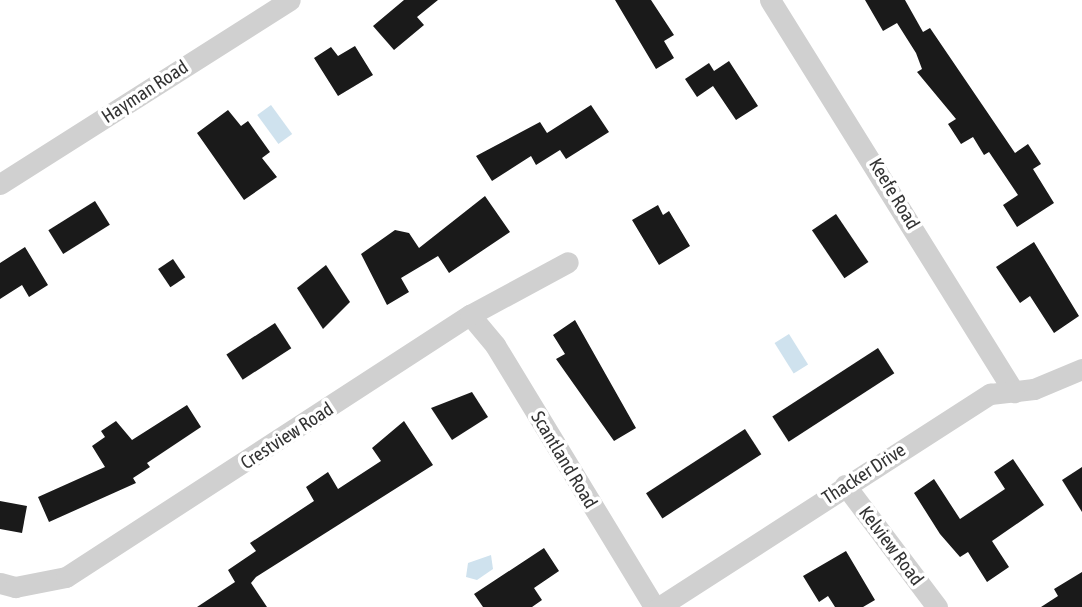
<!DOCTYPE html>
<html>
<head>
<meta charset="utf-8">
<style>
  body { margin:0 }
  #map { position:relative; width:1082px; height:607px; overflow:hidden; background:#fff; font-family:"Asap Condensed",sans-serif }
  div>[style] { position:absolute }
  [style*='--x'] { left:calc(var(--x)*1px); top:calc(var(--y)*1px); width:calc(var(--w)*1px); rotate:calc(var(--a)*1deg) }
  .water>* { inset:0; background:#cfe2ee; transform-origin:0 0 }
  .building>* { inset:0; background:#1a1a1a; transform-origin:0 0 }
  .minor>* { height:21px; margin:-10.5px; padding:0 10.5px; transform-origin:10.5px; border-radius:10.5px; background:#d0d0d0 }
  span { translate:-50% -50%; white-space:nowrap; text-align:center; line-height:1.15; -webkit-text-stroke:7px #fff; paint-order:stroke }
  .street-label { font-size:19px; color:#333 }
</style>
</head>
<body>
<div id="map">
  <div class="water">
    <div style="left:271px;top:105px;width:36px;height:17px;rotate:54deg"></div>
    <div style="left:789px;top:334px;width:36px;height:17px;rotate:58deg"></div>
    <div style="clip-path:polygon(491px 555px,493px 569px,477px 580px,466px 577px,468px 563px)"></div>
  </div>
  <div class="building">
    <div style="clip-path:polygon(404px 0,438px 0,417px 17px,424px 25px,394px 50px,373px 26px)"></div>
    <div style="clip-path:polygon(615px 0,651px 0,674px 35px,664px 41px,674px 58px,656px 69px)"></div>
    <div style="clip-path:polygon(865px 0,905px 0,923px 32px,930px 28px,1015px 153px,1028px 144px,1041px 164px,1033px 169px,1054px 203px,1017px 227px,1003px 205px,1018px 195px,989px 152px,984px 155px,973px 137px,961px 144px,948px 124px,956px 119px,917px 72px,922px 69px,916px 53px,897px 23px,883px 31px)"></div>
    <div style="clip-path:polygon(355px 46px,373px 75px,338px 96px,314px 58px,331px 47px,338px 56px)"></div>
    <div style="clip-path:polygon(729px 61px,758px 106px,736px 120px,713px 86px,697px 97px,685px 79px,709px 63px,714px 71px)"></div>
    <div style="clip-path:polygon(591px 105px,609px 132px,566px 159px,560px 150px,536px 165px,531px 156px,492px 181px,476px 156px,540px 122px,547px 133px)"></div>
    <div style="clip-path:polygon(228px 110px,241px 126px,248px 121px,270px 152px,262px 158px,277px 177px,244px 200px,197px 133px)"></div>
    <div style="clip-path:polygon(485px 196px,510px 232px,449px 273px,438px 256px,401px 278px,409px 292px,387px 305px,361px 254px,395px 230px,409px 233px,419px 248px)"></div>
    <div style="left:95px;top:201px;width:28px;height:55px;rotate:58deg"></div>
    <div style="clip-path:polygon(658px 205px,663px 215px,669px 211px,690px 246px,659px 265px,632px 220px)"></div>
    <div style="left:836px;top:214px;width:58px;height:29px;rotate:56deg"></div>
    <div style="clip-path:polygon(1034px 242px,1079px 316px,1054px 333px,1030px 296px,1020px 303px,996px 267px)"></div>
    <div style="clip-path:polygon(25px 247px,48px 285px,29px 297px,22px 285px,0 299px,0 263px)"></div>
    <div style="left:173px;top:259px;width:22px;height:18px;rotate:56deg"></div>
    <div style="clip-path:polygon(326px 265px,350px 302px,323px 329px,297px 288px)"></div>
    <div style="clip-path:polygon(575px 320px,636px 428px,614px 441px,556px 359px,565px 354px,553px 335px)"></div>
    <div style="left:275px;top:323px;width:30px;height:58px;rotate:57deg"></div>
    <div style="left:878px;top:348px;width:30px;height:126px;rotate:57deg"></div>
    <div style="clip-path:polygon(472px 392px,488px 417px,452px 440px,431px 408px)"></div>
    <div style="clip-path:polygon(187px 405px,201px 427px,147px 463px,150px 467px,133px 478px,136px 483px,49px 522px,38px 497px,105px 467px,92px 446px,105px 437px,101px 431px,116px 421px,132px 440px)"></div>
    <div style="clip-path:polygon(404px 421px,433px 465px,256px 577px,251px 583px,267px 607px,197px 607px,235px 582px,228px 570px,256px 551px,250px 543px,314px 501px,306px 487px,328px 472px,338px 489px,381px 461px,372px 448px)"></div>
    <div style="left:745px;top:429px;width:30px;height:118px;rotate:57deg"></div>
    <div style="clip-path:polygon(1013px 459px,1044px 505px,992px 541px,1009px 567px,987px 582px,968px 552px,960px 557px,940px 534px,914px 493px,934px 479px,960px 519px,1005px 489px,994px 472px)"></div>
    <div style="clip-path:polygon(1082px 467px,1082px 512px,1062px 480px)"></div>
    <div style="clip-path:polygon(0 501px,27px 506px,22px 533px,0 529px)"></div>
    <div style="clip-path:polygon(544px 548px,559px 571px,534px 588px,542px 600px,532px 607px,483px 607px,474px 594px)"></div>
    <div style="clip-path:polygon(846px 551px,875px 600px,863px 607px,835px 607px,828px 596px,819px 602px,803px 576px)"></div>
    <div style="clip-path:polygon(1082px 572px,1082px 607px,1041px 607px,1058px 596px,1054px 589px)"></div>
  </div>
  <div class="minor">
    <div style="--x:770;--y:0;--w:462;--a:58.1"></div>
    <div style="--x:0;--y:184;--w:343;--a:-32.4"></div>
    <div style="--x:470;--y:315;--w:39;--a:50"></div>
    <div style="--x:495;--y:345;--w:306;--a:58.7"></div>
    <div style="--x:845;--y:485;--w:153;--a:53"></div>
    <div style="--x:0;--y:583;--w:16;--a:15"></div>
    <div style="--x:15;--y:587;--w:52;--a:-11.1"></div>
    <div style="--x:66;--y:577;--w:482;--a:-33"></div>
    <div style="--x:470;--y:315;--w:111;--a:-28.4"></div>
    <div style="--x:659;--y:607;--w:394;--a:-32.8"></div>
    <div style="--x:990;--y:394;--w:44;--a:-6.5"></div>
    <div style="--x:1034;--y:389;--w:52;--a:-22.6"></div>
  </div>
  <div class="street-label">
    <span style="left:145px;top:92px;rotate:-33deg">Hayman Road</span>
    <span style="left:894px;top:194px;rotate:59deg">Keefe Road</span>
    <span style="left:287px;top:436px;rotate:-33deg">Crestview Road</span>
    <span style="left:564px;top:460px;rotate:59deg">Scantland Road</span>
    <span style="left:864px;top:474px;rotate:-33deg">Thacker Drive</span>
    <span style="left:891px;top:546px;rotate:53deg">Kelview Road</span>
  </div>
</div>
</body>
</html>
